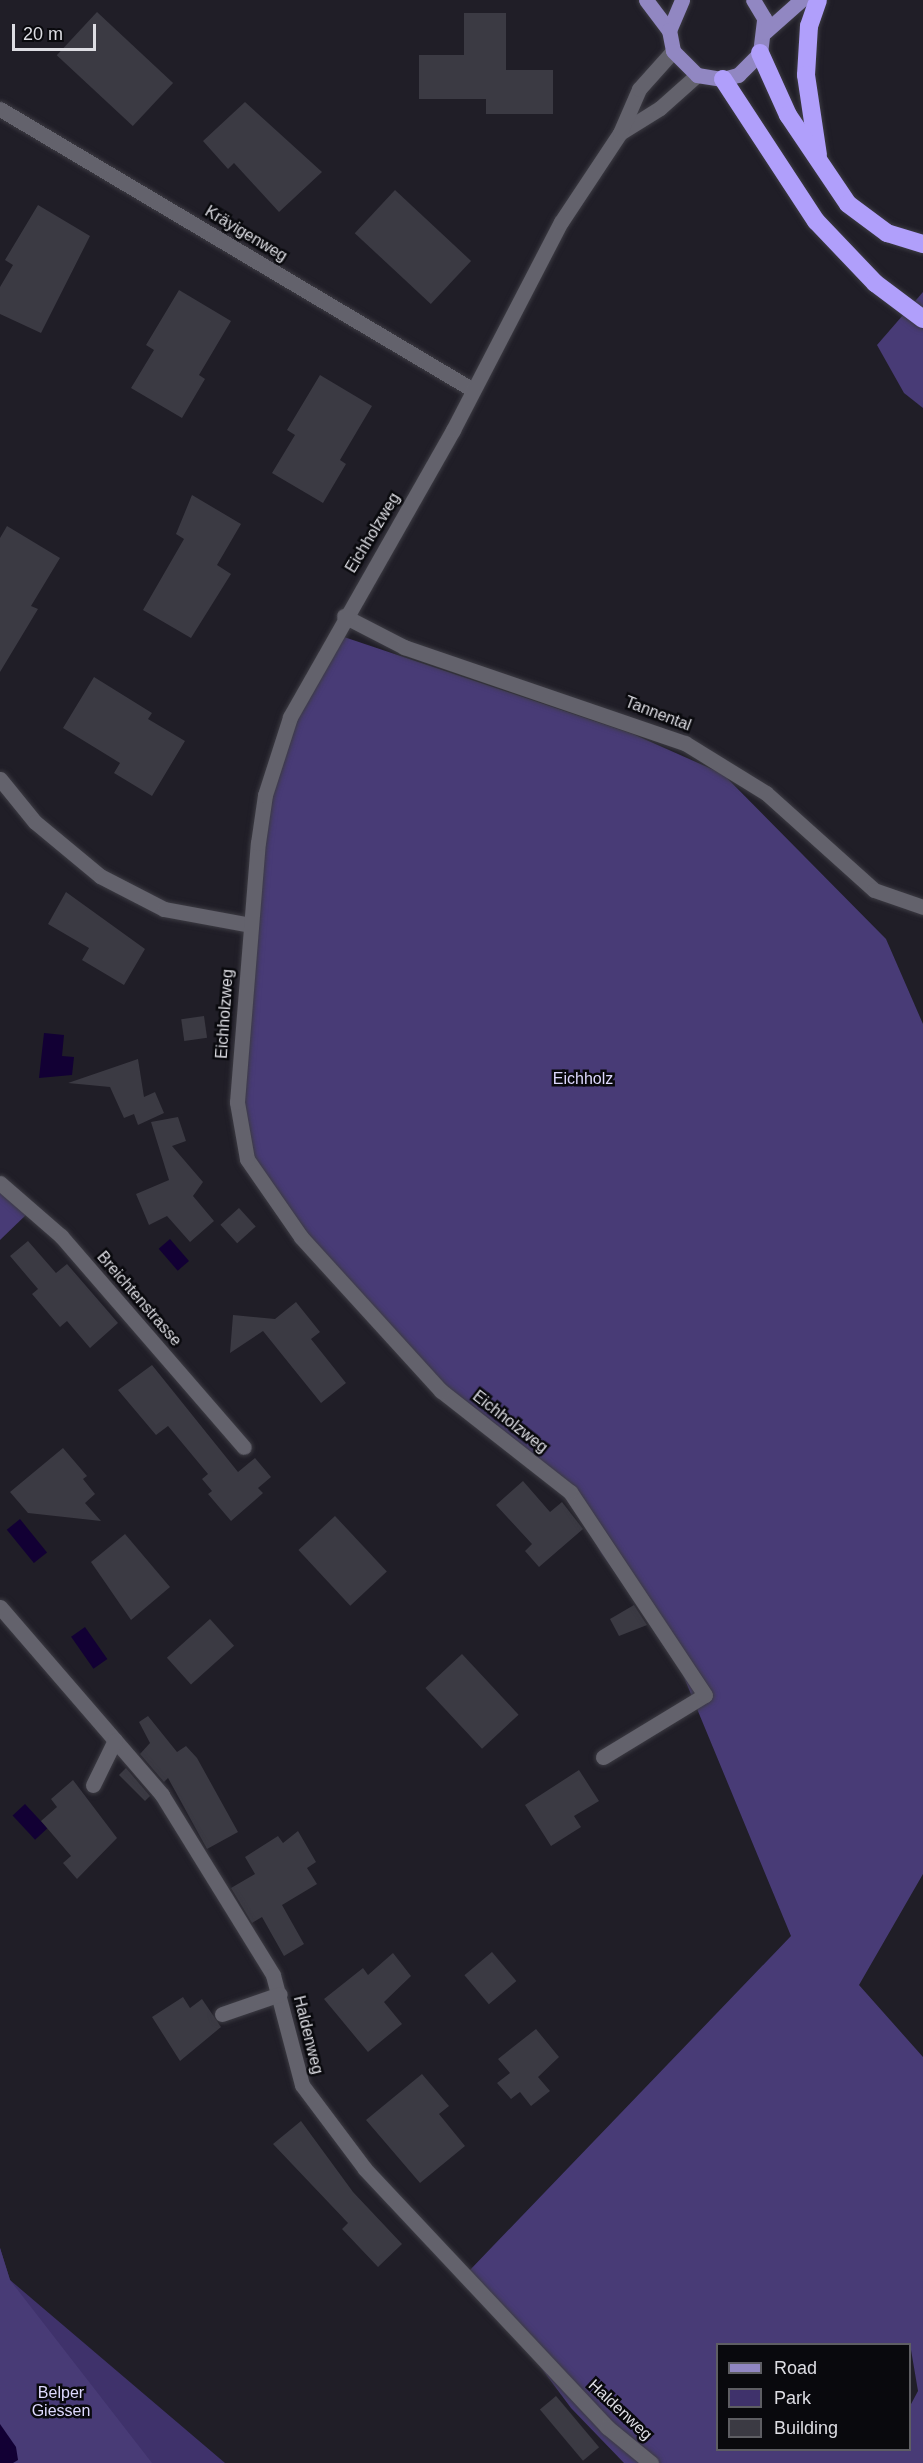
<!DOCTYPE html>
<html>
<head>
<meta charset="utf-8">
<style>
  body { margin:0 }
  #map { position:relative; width:923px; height:2463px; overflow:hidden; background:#201e27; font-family:Arial,sans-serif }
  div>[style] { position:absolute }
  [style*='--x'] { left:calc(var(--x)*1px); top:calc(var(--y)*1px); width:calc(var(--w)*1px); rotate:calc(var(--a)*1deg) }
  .green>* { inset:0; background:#3f326b }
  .forest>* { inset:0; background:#483b76 }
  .water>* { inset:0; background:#120034; transform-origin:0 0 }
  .building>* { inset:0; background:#3b3a43; transform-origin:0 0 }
  .roads { filter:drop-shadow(0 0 2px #3c3b43) drop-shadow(0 0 2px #3c3b43) }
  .minor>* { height:15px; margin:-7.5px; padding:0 7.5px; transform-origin:7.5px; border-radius:7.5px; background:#63626c }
  .major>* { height:15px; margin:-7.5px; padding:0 7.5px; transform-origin:7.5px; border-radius:7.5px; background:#9187c2 }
  .highway>* { height:18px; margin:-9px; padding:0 9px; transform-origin:9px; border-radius:9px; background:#b09ffb }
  span { translate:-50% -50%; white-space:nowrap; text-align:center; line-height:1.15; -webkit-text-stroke:5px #09090d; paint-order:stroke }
  .street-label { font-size:16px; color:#dddde3 }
  .park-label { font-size:16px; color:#dfdaff }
  .legend { position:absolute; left:716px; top:2343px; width:195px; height:108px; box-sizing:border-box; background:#09090d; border:2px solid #5e5e63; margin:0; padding:8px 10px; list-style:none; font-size:18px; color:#dddde3 }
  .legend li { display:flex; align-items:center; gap:12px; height:30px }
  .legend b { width:30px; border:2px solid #5e5e63 }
  .scale { position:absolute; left:12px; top:24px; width:84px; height:27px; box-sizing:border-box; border:3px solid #dddde3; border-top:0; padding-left:8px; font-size:18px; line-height:21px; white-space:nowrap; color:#dddde3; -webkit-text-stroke:4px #09090d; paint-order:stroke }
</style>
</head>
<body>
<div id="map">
  <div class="green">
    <div style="clip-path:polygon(0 2248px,10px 2280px,225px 2463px,0 2463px)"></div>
  </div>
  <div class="forest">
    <div style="clip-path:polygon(923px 292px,923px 408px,904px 393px,877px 345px)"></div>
    <div style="clip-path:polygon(evenodd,341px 636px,633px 734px,723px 774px,886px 939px,923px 1024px,923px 1874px,859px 1985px,923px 2057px,923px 2463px,624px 2463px,571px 2408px,469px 2271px,791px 1936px,676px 1658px,601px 1553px,571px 1496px,474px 1418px,297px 1239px,251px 1158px,241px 1105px,268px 800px,282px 747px,341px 636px,718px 2344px,910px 2344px,918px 2391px,910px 2406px,910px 2450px,718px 2450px,718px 2344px)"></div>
    <div style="clip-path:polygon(0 1185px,28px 1213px,0 1240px)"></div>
    <div style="clip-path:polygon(0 2248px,10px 2280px,152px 2463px,0 2463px)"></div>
  </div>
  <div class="water">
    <div style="clip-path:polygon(44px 1033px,64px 1035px,62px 1056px,74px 1057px,72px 1075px,39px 1078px)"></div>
    <div style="left:170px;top:1239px;width:29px;height:15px;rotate:49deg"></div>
    <div style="left:20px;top:1519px;width:43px;height:17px;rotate:51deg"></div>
    <div style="left:85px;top:1627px;width:39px;height:17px;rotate:55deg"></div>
    <div style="left:25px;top:1804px;width:33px;height:17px;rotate:47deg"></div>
    <div style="clip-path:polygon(0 2424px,16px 2447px,18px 2460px,13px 2463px,0 2463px)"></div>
  </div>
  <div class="building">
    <div style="left:97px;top:12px;width:104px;height:59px;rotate:43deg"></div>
    <div style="clip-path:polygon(464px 13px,506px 13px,506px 70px,553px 70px,553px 114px,486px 114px,486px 99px,419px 99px,419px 55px,464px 55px)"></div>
    <div style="clip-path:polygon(245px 102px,322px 172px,279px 212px,234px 163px,228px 169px,203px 141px)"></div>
    <div style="left:395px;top:190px;width:104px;height:59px;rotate:43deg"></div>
    <div style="clip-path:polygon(38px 205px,90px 236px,41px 333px,0 314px,0 287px,13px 265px,5px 260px)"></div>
    <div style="clip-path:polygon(179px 290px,231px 321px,199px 375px,205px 379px,182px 418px,131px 388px,154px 350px,146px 345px)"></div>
    <div style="clip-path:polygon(320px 375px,372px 406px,340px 460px,346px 464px,323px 503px,272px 473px,295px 435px,287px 430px)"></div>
    <div style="clip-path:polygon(192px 495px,241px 524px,217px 565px,231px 574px,191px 638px,143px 610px,184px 539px,176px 534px)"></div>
    <div style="clip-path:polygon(7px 526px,60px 558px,31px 606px,38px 609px,0 672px,0 538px)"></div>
    <div style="clip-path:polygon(94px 677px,152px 713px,148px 719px,185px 741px,152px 796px,114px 773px,120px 763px,63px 728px)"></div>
    <div style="clip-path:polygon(66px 892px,145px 949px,124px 985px,82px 960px,89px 948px,48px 924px)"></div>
    <div style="left:204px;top:1016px;width:22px;height:23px;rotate:82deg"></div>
    <div style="clip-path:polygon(138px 1059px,144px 1097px,155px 1092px,164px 1113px,138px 1125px,134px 1114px,124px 1118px,110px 1087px,68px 1083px)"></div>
    <div style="clip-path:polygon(178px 1117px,186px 1141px,172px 1146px,203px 1182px,193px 1196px,214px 1221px,190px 1242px,167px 1216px,149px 1225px,136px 1194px,169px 1180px,151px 1122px)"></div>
    <div style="left:239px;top:1208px;width:25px;height:25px;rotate:48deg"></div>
    <div style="clip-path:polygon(28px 1241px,56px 1273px,67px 1264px,118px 1323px,90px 1348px,67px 1321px,60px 1327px,32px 1294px,38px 1289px,10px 1256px)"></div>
    <div style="clip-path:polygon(296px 1302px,320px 1332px,311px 1339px,346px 1383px,321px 1403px,263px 1331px,230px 1353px,233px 1315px,275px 1319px)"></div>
    <div style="clip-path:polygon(152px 1365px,238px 1472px,255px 1458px,271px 1477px,258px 1488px,263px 1493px,231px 1521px,208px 1494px,212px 1491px,202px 1479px,208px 1474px,168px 1426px,156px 1435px,118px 1390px)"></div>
    <div style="clip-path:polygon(63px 1448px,87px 1476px,83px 1479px,95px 1494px,85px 1503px,101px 1521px,28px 1513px,10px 1492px)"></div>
    <div style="clip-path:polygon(523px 1481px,550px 1512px,562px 1502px,583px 1529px,539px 1567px,525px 1551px,532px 1544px,496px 1505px)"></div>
    <div style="left:335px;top:1516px;width:76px;height:50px;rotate:47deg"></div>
    <div style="clip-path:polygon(125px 1534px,170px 1587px,131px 1620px,91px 1562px)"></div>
    <div style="clip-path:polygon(634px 1605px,647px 1625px,619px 1636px,610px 1619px)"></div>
    <div style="left:210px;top:1619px;width:36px;height:58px;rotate:48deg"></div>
    <div style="left:462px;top:1654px;width:83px;height:50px;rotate:47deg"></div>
    <div style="clip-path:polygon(148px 1716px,177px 1752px,186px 1746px,197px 1758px,238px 1832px,207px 1849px,168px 1778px,164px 1782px,140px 1754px,150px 1743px,139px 1722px)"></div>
    <div style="clip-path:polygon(126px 1768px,150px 1796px,145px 1801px,119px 1775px)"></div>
    <div style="clip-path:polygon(579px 1770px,599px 1801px,574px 1816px,581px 1827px,551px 1846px,525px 1805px)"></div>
    <div style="clip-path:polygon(73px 1780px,117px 1838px,77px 1879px,63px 1863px,71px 1856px,41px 1821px,57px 1807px,51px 1799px)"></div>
    <div style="clip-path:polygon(298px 1831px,316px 1862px,307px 1868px,317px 1884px,282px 1905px,304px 1944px,284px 1956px,262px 1917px,252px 1923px,231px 1888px,255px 1874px,245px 1857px,278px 1836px,283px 1843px)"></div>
    <div style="left:492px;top:1952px;width:38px;height:36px;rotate:50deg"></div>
    <div style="clip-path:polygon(393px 1953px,411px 1976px,384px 2002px,402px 2024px,368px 2052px,324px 1999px,363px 1968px,368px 1975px)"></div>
    <div style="clip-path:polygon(183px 1997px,190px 2008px,202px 1999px,221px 2027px,180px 2061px,152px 2017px)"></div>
    <div style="clip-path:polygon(536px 2029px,559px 2057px,538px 2077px,550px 2091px,531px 2106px,520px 2092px,511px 2099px,497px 2083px,510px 2073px,498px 2059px)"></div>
    <div style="clip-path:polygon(422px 2074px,449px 2106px,439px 2114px,465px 2146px,420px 2183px,366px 2120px)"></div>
    <div style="clip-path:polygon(301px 2121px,353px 2192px,402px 2244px,378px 2267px,342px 2229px,348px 2223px,273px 2144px)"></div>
    <div style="left:556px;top:2396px;width:67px;height:21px;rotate:50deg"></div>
  </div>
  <div class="roads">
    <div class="minor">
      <div style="--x:0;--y:109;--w:550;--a:30.71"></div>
      <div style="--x:620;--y:133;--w:47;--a:-32"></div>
      <div style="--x:660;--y:108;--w:50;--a:-41.7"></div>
      <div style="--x:344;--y:616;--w:68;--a:27.3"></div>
      <div style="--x:404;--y:647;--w:297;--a:18.9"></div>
      <div style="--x:685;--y:743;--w:95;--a:31.7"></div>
      <div style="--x:766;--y:793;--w:145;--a:41.9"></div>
      <div style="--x:874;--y:890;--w:52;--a:19.1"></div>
      <div style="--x:0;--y:779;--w:55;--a:50.9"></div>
      <div style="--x:35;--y:822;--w:85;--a:39.7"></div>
      <div style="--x:100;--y:876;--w:72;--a:27.3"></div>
      <div style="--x:164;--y:909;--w:87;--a:10.5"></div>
      <div style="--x:0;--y:1183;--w:81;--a:41"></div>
      <div style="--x:61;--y:1236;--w:279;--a:49.1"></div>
      <div style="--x:0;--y:1607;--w:248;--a:49.2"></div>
      <div style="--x:162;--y:1795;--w:211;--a:58.3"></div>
      <div style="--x:273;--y:1975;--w:114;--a:75.2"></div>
      <div style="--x:302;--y:2085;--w:105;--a:53.1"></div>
      <div style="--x:365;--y:2169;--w:354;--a:46.8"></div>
      <div style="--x:607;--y:2427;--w:57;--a:39.3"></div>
      <div style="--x:603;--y:1757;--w:119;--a:-31.3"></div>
      <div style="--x:705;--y:1695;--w:244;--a:-123.6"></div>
      <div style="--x:570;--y:1492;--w:164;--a:-141.9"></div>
      <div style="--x:441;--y:1391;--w:208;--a:-132.3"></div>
      <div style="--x:301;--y:1237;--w:95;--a:-124.7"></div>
      <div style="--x:247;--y:1159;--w:58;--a:-100"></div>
      <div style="--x:237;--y:1102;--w:260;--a:-85.4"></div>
      <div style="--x:258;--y:843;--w:49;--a:-81.7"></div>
      <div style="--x:265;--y:795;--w:82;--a:-72.2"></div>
      <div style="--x:290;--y:717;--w:330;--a:-60.4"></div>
      <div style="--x:453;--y:430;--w:234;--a:-62.6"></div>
      <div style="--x:561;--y:222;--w:107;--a:-56.5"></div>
      <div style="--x:620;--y:133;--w:48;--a:-66.6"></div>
      <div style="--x:639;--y:89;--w:51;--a:-48.2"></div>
      <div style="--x:93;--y:1785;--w:50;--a:-63.9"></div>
      <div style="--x:222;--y:2014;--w:61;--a:-19"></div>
    </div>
    <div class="major">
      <div style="--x:646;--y:0;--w:38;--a:53"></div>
      <div style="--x:682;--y:0;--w:33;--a:113"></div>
      <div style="--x:669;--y:30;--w:21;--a:79"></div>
      <div style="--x:673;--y:51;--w:34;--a:45"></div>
      <div style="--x:697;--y:75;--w:26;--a:9"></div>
      <div style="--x:723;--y:79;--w:16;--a:-15"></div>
      <div style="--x:738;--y:75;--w:31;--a:-45"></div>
      <div style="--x:760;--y:53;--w:35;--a:-83"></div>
      <div style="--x:764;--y:18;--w:21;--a:-121"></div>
      <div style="--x:765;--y:32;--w:48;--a:-41.6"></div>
    </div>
    <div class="highway">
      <div style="--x:818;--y:0;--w:28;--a:109"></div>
      <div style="--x:809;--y:26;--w:49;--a:93.5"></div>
      <div style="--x:806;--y:75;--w:81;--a:81.5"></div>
      <div style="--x:760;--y:53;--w:68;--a:65.7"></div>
      <div style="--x:788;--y:115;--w:107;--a:56"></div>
      <div style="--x:848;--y:204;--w:49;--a:36.6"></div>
      <div style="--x:887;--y:233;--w:38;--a:17"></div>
      <div style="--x:723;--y:79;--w:170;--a:56.8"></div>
      <div style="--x:816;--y:221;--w:86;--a:46.4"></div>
      <div style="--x:875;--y:283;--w:60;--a:36.9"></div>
    </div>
  </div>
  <div class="street-label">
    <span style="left:246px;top:234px;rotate:31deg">Kräyigenweg</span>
    <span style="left:373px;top:533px;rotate:-59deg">Eichholzweg</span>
    <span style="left:658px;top:714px;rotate:21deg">Tannental</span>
    <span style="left:225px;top:1014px;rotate:-86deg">Eichholzweg</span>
    <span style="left:139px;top:1299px;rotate:49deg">Breichtenstrasse</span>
    <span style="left:510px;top:1422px;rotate:38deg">Eichholzweg</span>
    <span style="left:308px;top:2035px;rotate:76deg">Haldenweg</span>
    <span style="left:620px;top:2410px;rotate:43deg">Haldenweg</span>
  </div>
  <div class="park-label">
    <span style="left:583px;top:1079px">Eichholz</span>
    <span style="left:61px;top:2402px">Belper<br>Giessen</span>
  </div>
  <ul class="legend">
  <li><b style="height:8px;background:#9187c2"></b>Road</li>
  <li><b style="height:16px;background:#3f326b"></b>Park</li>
  <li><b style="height:16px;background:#3b3a43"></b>Building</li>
  </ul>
  <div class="scale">20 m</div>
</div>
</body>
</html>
